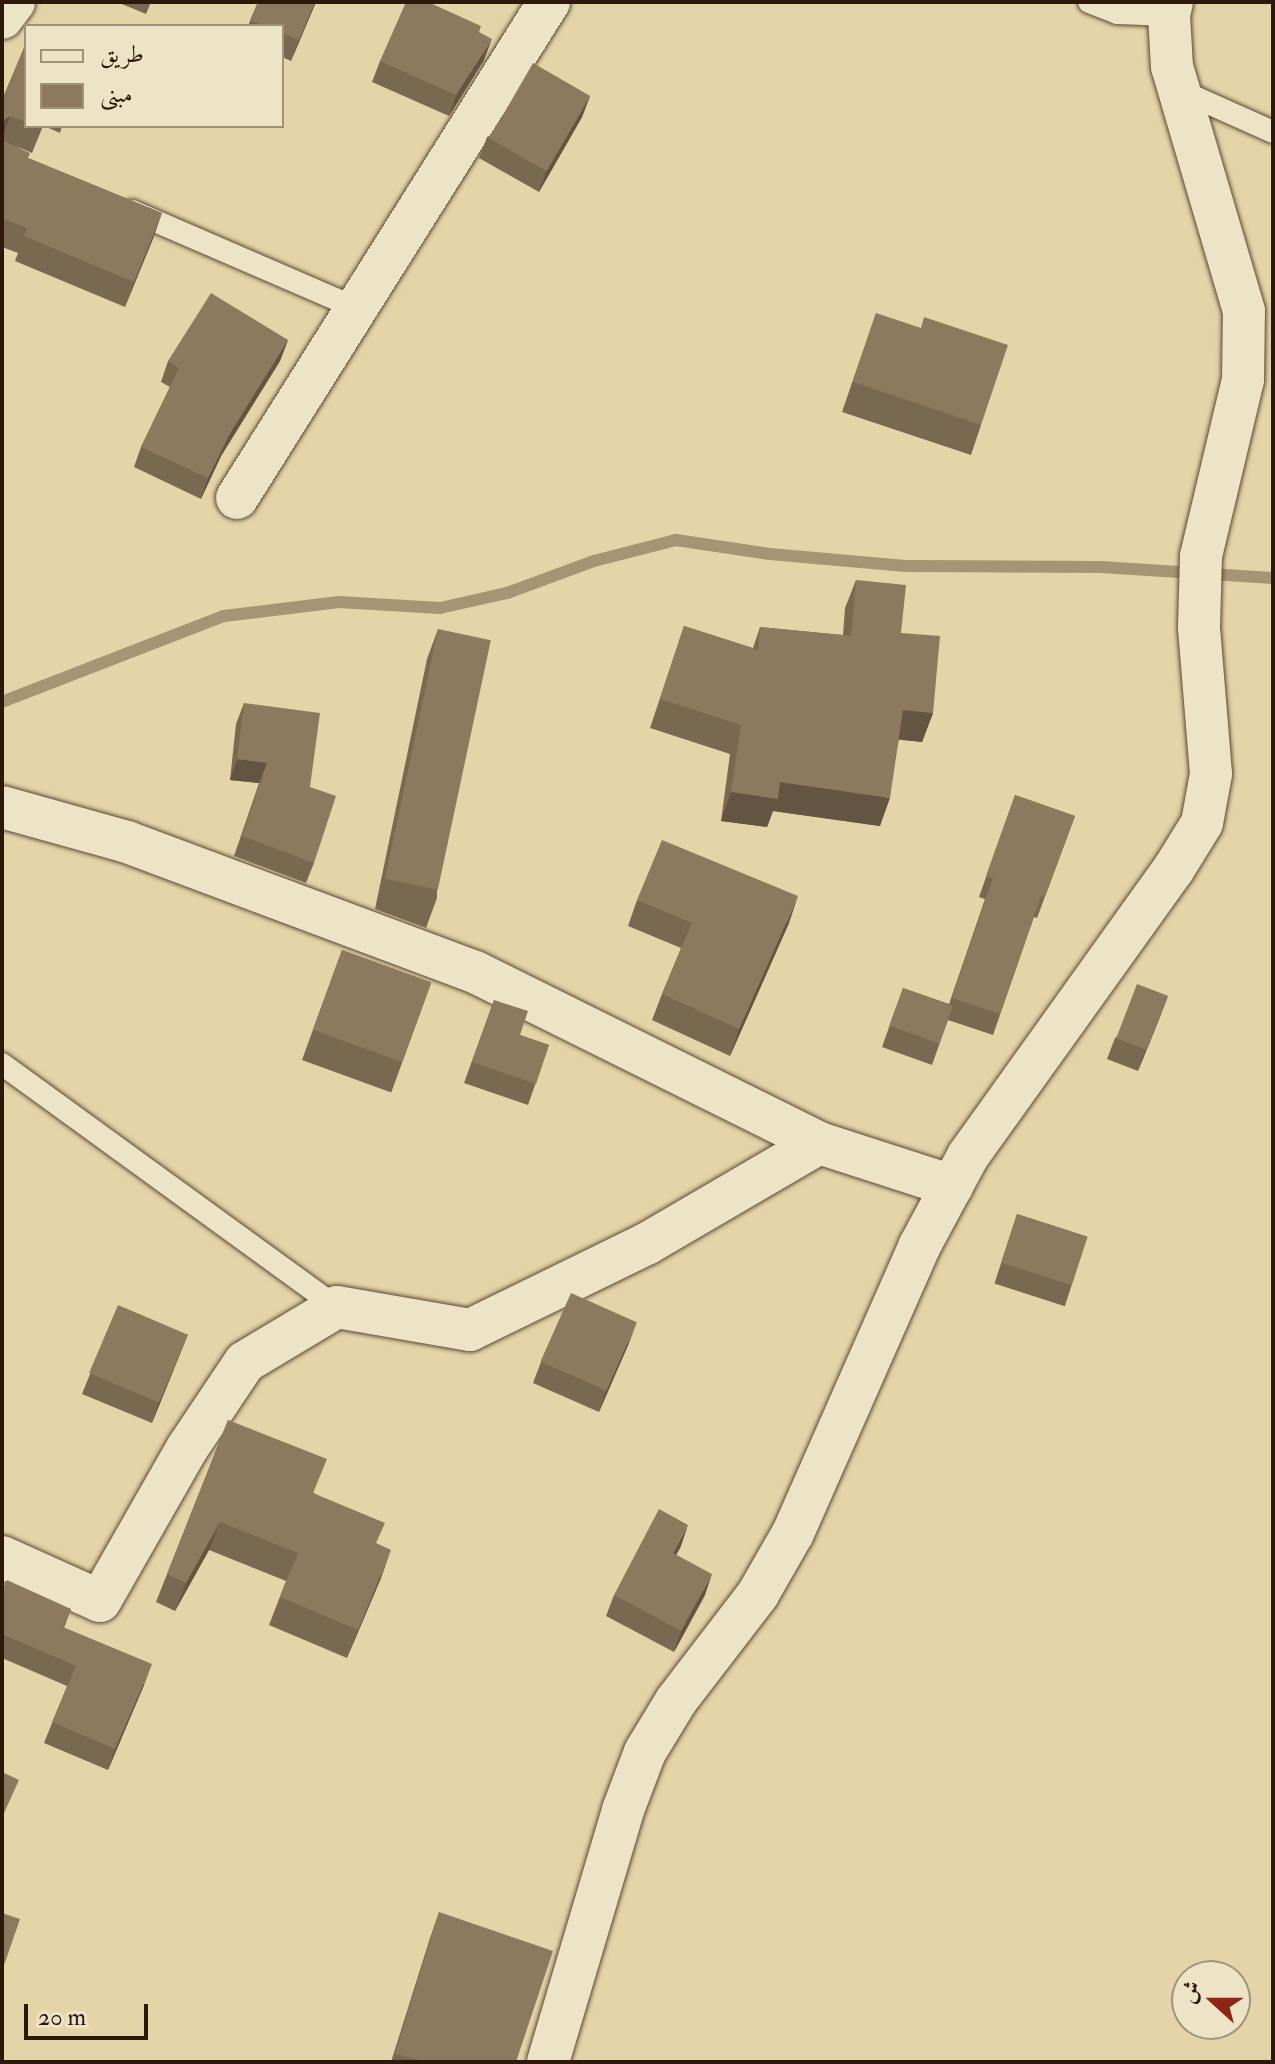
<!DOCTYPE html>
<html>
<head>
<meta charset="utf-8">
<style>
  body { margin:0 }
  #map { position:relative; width:1275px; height:2064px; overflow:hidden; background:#e4d4a8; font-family:"IM FELL Double Pica",Amiri,serif }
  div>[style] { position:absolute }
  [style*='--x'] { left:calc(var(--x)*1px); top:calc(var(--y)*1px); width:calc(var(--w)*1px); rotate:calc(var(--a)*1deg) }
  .stream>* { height:12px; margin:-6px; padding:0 6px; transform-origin:6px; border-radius:6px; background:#a69474 }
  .roads { filter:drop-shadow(0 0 2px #5c4734) drop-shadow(0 0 2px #5c4734) }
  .service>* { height:22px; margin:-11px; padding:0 11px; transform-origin:11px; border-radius:11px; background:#ede3c6 }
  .minor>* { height:42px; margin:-21px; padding:0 21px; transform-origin:21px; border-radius:21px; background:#ede3c6 }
  .wall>* { inset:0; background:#796951; transform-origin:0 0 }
  .shaded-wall>* { inset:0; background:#635542 }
  .building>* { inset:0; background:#8d7a5e; transform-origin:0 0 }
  span { translate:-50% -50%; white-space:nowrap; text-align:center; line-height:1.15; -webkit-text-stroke:6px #ede3c6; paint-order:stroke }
  .frame { position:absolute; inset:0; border:4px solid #2e180e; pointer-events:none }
  .legend { position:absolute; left:24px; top:24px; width:260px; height:104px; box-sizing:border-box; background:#ede3c6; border:2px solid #a1927c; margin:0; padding:10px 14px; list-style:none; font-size:24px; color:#2e180e }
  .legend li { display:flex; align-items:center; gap:16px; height:40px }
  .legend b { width:40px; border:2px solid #a1927c }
  .north { position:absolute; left:1171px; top:1960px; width:80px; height:80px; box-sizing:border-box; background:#ede3c6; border:2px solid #a1927c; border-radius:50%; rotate:291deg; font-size:22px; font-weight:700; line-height:32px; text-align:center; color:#2e180e }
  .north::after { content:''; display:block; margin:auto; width:28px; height:36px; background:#8f2418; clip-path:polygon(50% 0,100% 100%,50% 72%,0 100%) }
  .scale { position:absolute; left:24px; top:2004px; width:124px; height:36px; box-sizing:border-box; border:4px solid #2e180e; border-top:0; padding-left:10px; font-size:24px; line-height:28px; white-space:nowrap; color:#2e180e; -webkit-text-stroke:6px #ede3c6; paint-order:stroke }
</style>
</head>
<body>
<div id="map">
  <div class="stream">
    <div style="--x:2;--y:702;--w:238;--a:-21.2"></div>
    <div style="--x:224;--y:616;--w:116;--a:-6.9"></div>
    <div style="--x:339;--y:602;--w:101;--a:3.4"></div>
    <div style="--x:440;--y:608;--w:69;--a:-12.6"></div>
    <div style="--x:507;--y:593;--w:93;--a:-20.2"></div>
    <div style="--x:594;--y:561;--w:85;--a:-14.4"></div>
    <div style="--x:676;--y:540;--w:95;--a:8.5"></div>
    <div style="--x:770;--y:554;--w:136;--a:5.1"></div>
    <div style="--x:905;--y:566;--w:196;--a:0.3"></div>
    <div style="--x:1101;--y:567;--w:172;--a:3.7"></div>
  </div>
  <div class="roads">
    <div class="service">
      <div style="--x:1089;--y:2;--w:30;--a:21"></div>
      <div style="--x:1117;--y:13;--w:52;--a:2.2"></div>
      <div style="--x:1179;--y:90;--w:103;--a:24.1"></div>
      <div style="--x:132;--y:211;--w:244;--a:23.4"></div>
      <div style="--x:2;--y:1064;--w:414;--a:36"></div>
    </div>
    <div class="minor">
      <div style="--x:2;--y:18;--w:20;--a:-53"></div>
      <div style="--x:237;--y:498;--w:586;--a:-57.83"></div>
      <div style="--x:2;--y:807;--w:130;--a:15.6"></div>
      <div style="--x:127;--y:842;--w:371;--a:20.5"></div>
      <div style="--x:475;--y:972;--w:384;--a:26.4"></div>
      <div style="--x:819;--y:1143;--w:140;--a:17.9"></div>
      <div style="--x:2;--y:1557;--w:107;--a:24.2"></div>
      <div style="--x:100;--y:1601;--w:177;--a:-60.3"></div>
      <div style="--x:188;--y:1447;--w:102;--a:-56.2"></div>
      <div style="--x:245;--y:1362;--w:107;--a:-30.9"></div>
      <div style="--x:337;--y:1307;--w:135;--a:9.8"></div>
      <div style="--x:470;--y:1330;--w:198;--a:-26"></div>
      <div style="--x:648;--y:1243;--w:198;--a:-30.3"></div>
      <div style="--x:548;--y:2062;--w:263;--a:-73.4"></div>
      <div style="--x:623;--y:1810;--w:62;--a:-69.2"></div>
      <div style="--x:645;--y:1752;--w:60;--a:-58.7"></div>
      <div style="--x:676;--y:1701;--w:135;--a:-52.5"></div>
      <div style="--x:758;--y:1594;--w:70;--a:-60.2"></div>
      <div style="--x:793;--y:1533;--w:313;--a:-66.2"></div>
      <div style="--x:919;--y:1247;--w:103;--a:-61.7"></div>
      <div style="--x:968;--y:1156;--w:352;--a:-54.4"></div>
      <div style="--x:1173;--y:870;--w:55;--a:-58.3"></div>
      <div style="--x:1202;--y:823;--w:50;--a:-79.6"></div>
      <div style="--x:1211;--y:774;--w:147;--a:-94.7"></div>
      <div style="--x:1199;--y:627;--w:71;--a:-88.4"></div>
      <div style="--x:1201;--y:556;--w:181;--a:-76.6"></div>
      <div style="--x:1243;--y:380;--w:69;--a:-89.2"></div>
      <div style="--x:1244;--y:311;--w:254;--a:-106.4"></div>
      <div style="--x:1172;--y:67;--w:52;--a:-93.3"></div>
      <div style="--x:1169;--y:15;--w:13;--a:-77"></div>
    </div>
  </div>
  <div class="wall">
    <div style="clip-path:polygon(117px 2px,151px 2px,146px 14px)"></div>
    <div style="clip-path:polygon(258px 2px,316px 2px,291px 61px,282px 57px,282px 26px,248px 26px)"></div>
    <div style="clip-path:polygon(479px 32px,484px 60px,449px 116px,372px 82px,380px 61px)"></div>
    <div style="clip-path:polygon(26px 43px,26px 126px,43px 126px,32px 153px,18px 147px,28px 158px,162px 213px,125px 307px,15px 261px,18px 253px,2px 247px,2px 100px)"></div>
    <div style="clip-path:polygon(590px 96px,582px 117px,539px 192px,479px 158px,487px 137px)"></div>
    <div style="clip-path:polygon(44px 126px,62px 126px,60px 133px)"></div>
    <div style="clip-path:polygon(876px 313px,981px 425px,971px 455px,842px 412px)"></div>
    <div style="clip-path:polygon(288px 340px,280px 361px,221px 456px,201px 499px,134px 467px,141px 447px,170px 387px,161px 382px,168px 361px)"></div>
    <div style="clip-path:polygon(856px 580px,901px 633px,933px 713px,922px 742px,899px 739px,880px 826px,773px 811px,767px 827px,721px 821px,730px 754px,650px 728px,684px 626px,753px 648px,760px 627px,843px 635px,845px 608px)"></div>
    <div style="clip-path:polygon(438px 629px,437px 898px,426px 928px,375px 909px,427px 659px)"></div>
    <div style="clip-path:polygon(244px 703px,310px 787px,314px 863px,306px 883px,234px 856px,259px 783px,230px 780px,236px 724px)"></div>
    <div style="clip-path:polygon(1015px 795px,1075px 816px,1037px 918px,1034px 917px,993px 1035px,948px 1020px,932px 1065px,882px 1047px,903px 988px,949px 1004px,985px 899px,979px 897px)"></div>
    <div style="clip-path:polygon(637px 900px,789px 923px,730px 1056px,652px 1020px,662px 994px,681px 948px,628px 926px)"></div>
    <div style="left:342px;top:950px;width:95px;height:117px;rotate:20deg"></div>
    <div style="clip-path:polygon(1168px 996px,1138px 1071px,1107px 1059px,1115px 1038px)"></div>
    <div style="clip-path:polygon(494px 1000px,520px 1035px,549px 1045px,528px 1105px,464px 1083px)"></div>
    <div style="left:1017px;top:1214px;width:74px;height:73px;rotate:18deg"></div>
    <div style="clip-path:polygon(188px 1334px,152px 1423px,82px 1394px,90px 1374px)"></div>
    <div style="clip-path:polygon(629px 1343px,599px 1412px,533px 1383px,541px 1362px)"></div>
    <div style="clip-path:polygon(228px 1420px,314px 1493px,377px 1544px,381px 1578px,347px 1658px,269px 1625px,286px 1581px,209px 1550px,175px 1611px,156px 1602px)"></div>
    <div style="clip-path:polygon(681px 1546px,676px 1555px,705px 1595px,674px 1652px,606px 1616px,614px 1595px)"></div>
    <div style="clip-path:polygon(2px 1591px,71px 1609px,64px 1628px,144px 1685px,108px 1770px,44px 1743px,67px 1686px,2px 1658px)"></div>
    <div style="clip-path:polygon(439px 1912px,516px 2062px,391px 2062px,430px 1938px)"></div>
  </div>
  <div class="shaded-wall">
    <div style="clip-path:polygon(315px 2px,316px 2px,291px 61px,299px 40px)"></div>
    <div style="clip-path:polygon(492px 39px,484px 60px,449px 116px,456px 95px)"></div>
    <div style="clip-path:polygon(590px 96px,582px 117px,539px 192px,546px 171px)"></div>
    <div style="clip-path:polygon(10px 116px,2px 139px,2px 121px)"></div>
    <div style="clip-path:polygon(162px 213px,153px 239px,125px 307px,134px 282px)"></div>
    <div style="clip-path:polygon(288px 340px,280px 361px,221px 456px,201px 499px,208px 478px,229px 435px)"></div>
    <div style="clip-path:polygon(903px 710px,933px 713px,922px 742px,892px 739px)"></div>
    <div style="clip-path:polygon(237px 759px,267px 763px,259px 783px,230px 780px)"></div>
    <div style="clip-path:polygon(780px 782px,890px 798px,880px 826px,773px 811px,767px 827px,721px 821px,731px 792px)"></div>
    <div style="clip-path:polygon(798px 896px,789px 923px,730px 1056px,739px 1029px)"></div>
    <div style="clip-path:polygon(1168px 996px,1160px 1017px,1138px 1071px,1145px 1051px)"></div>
    <div style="clip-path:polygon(637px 1322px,629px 1343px,599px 1412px,606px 1391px)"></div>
    <div style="clip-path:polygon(188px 1334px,180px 1354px,152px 1423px,159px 1402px)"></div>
    <div style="clip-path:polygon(220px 1522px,209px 1550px,175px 1611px,186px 1583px)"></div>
    <div style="clip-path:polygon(688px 1525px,681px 1546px,666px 1574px,673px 1553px)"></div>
    <div style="clip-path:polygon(391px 1550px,381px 1578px,347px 1658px,358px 1630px)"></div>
    <div style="clip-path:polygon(712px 1574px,705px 1595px,674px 1652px,681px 1631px)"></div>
    <div style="clip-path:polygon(152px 1664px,144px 1685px,108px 1770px,115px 1749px)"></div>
  </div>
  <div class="building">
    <div style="clip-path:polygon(258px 2px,315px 2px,299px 40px,282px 33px,282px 26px,265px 26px,250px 20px)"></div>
    <div style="clip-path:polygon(406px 2px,428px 2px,481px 26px,479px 32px,492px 39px,456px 95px,380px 61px)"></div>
    <div style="clip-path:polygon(26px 43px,26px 122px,10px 116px,2px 121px,2px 100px)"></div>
    <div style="left:533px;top:63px;width:66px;height:87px;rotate:30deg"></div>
    <div style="clip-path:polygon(2px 140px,30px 153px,28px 158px,162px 213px,134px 282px,24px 236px,27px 228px,2px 218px)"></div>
    <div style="clip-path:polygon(211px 293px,288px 340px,229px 435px,208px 478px,141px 447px,179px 368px,168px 361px)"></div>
    <div style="clip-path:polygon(876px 313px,921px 328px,924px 317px,1008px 345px,981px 425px,853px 382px)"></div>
    <div style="clip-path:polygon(856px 580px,906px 585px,901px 633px,940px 636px,933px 713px,903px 710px,890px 798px,780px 782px,778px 799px,731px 792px,741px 725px,660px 699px,684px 626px,758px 650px,760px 627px,851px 636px)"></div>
    <div style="left:438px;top:629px;width:54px;height:255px;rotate:12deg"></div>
    <div style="clip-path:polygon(244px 703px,320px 713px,310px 787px,336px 796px,314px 863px,242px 836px,267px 763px,237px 759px)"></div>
    <div style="clip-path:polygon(1015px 795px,1075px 816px,1045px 897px,1041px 896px,1000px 1014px,952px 998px,993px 878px,986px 876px)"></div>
    <div style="clip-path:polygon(662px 840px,798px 896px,739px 1029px,662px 994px,692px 923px,637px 900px)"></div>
    <div style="left:342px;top:950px;width:95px;height:85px;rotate:20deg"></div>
    <div style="left:1137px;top:984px;width:33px;height:58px;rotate:21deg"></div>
    <div style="left:903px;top:988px;width:53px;height:40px;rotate:20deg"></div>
    <div style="clip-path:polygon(494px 1000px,528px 1011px,520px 1035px,549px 1045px,536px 1084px,472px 1062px)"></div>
    <div style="left:1017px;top:1214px;width:74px;height:51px;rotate:18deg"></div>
    <div style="left:571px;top:1293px;width:72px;height:75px;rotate:24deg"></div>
    <div style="left:118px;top:1305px;width:76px;height:74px;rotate:23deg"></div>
    <div style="clip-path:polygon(228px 1420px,327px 1459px,313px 1493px,385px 1523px,376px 1543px,391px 1550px,358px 1630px,280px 1597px,298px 1553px,220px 1522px,186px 1583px,167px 1574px)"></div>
    <div style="clip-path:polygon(659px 1509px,688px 1525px,673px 1553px,712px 1574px,681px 1631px,614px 1595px)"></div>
    <div style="clip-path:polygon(7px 1580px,71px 1609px,63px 1627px,152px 1664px,115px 1749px,52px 1722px,76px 1666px,2px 1634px,2px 1591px)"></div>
    <div style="clip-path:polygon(2px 1772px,19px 1780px,4px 1813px,2px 1812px)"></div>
    <div style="clip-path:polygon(439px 1912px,553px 1951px,516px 2062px,427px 2062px,395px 2054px)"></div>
    <div style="clip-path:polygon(2px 1913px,20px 1919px,2px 1971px)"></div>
  </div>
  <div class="frame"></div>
  <ul class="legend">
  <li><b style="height:10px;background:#ede3c6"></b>طريق</li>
  <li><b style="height:22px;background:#8d7a5e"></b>مبنى</li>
  </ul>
  <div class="north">ش</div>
  <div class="scale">20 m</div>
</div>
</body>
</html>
